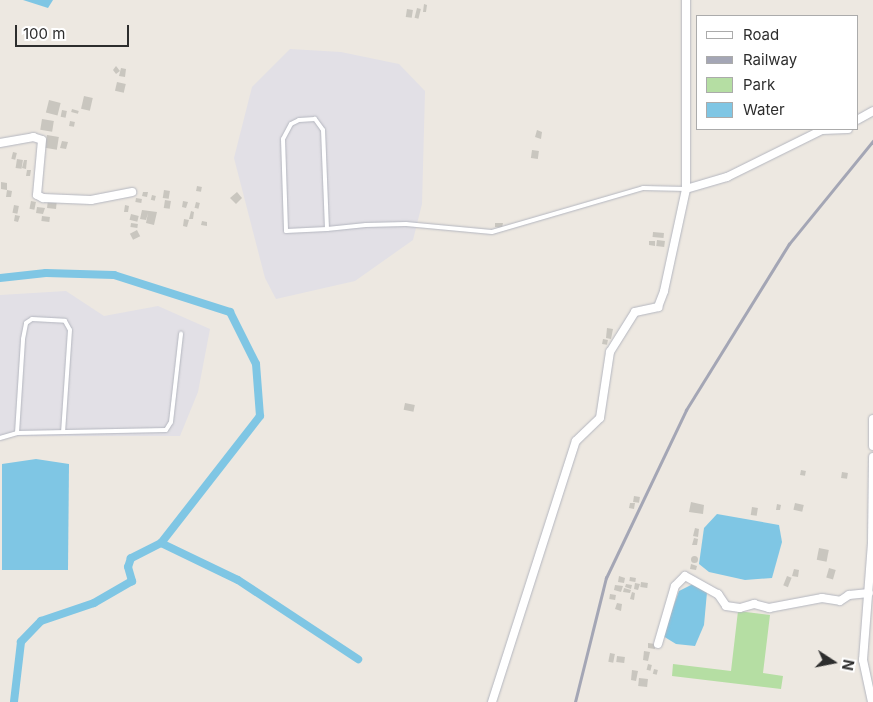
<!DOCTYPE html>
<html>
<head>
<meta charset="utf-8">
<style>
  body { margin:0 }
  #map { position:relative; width:873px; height:702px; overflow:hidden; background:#ede8e1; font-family:Inter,sans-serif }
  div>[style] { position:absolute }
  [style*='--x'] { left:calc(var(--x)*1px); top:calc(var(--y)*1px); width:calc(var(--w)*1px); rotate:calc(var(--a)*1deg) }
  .industrial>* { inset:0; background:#e2e0e6 }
  .green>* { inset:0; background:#b5dea3 }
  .water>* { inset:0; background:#7fc6e4 }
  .canal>* { height:8px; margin:-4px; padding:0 4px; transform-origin:4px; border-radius:4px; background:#7fc6e4 }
  .building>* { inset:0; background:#c9c6bf; transform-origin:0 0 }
  .round { border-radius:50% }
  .roads { filter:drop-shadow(0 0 1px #b4b6bf) drop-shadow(0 0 1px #b4b6bf) }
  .lane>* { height:4px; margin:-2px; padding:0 2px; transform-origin:2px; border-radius:2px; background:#fff }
  .street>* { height:8px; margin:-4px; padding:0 4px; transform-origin:4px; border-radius:4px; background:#fff }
  .rail>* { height:2.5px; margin:-1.25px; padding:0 1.25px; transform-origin:1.25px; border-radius:1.25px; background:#a4a6b5 }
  span { translate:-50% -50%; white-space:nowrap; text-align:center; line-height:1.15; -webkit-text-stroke:4px #fff; paint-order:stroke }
  .legend { position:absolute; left:696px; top:15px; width:162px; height:115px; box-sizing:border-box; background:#fff; border:1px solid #ababab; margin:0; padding:6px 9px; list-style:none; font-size:15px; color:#2d2d2d }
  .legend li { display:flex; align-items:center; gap:10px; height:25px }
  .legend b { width:25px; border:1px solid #ababab }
  .north { position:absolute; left:808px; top:637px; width:50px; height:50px; -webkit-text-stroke:4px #fff; paint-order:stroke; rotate:101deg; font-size:14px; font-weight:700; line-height:20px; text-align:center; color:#2d2d2d }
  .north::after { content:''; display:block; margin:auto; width:18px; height:22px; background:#2d2d2d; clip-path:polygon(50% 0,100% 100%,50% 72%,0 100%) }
  .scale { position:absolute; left:15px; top:25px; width:114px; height:22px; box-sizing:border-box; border:2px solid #2d2d2d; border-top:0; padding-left:6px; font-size:15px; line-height:18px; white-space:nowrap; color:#2d2d2d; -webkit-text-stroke:4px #fff; paint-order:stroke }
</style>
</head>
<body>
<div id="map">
  <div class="industrial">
    <div style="clip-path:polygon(290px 49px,341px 52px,399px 64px,425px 91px,422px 204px,413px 240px,355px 281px,276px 299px,265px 278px,234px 158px,252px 87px)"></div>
    <div style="clip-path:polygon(66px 291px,104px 316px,158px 306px,210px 329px,198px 392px,180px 436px,0 436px,0 295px)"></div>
  </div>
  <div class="green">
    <div style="clip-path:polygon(738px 611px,770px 615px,763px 673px,783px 676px,781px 689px,672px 676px,673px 664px,731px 671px)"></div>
  </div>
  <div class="water">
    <div style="clip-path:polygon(23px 0,53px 0,48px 8px)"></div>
    <div style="clip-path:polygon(36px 459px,69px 464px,68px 570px,2px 570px,2px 464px)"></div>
    <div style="clip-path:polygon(717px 514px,779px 525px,782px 542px,772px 578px,745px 580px,709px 572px,699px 564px,704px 528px)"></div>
    <div style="clip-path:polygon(695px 583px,707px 592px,704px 625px,695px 646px,676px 644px,663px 636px,668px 621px,679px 591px)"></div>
  </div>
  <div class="canal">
    <div style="--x:0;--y:278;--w:46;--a:-6.2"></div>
    <div style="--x:46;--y:273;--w:68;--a:1.7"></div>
    <div style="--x:114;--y:275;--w:122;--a:17.7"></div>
    <div style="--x:230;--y:312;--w:58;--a:63.4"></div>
    <div style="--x:256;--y:364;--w:52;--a:85.6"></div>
    <div style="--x:260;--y:416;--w:161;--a:127.9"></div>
    <div style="--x:161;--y:543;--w:34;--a:153"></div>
    <div style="--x:131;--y:558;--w:9;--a:108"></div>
    <div style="--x:128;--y:567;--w:15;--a:74"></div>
    <div style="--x:132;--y:581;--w:44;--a:149.9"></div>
    <div style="--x:94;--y:603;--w:56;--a:161.2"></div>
    <div style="--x:41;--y:621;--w:29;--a:134"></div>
    <div style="--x:21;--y:642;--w:60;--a:96.7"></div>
    <div style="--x:161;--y:543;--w:85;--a:25.7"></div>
    <div style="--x:238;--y:580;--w:144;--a:33.4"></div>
  </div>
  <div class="building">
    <div style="clip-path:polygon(424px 4px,427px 5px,426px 12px,423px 12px)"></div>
    <div style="left:417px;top:8px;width:4px;height:10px;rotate:14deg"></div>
    <div style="left:407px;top:9px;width:6px;height:8px;rotate:9deg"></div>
    <div style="clip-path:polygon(116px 66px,120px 71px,116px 74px,113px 70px)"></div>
    <div style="clip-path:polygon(121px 68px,126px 69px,125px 77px,119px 76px)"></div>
    <div style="left:117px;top:82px;width:9px;height:9px;rotate:13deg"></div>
    <div style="left:84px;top:96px;width:9px;height:13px;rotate:13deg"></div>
    <div style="left:49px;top:100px;width:12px;height:13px;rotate:14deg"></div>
    <div style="left:72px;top:109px;width:7px;height:3px;rotate:16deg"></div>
    <div style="left:62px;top:110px;width:5px;height:7px;rotate:11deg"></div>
    <div style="left:42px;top:119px;width:12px;height:11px;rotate:9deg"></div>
    <div style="left:70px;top:121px;width:5px;height:5px;rotate:11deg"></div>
    <div style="clip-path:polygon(537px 130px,542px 132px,541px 139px,535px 137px)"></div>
    <div style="left:47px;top:135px;width:12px;height:13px;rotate:9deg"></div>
    <div style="clip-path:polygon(62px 141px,68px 142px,66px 149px,60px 148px)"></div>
    <div style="left:532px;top:150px;width:7px;height:8px;rotate:8deg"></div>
    <div style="left:13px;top:152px;width:4px;height:7px;rotate:14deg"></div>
    <div style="left:17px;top:159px;width:6px;height:9px;rotate:9deg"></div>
    <div style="clip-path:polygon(24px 160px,27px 160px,26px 169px,22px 168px)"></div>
    <div style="clip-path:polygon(27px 170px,31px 170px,30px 176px,26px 176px)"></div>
    <div style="clip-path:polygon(1px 182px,7px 183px,7px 190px,1px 189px)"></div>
    <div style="left:197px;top:186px;width:5px;height:5px;rotate:11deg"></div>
    <div style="clip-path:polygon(7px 190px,12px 191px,11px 197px,6px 197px)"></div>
    <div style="left:164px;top:190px;width:6px;height:8px;rotate:9deg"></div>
    <div style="clip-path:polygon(143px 192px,148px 192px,147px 197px,142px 196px)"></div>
    <div style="clip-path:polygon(237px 192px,242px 198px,236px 204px,230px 198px)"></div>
    <div style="left:152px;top:195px;width:4px;height:5px;rotate:14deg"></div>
    <div style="left:136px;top:198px;width:6px;height:4px;rotate:9deg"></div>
    <div style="left:48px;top:199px;width:9px;height:9px;rotate:6deg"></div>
    <div style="left:165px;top:200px;width:6px;height:8px;rotate:9deg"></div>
    <div style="left:31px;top:201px;width:5px;height:8px;rotate:11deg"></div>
    <div style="clip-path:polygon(183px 201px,188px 202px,186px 208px,182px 207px)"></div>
    <div style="left:196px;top:202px;width:4px;height:6px;rotate:14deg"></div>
    <div style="left:14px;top:205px;width:5px;height:8px;rotate:11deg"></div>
    <div style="clip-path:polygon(125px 205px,129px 206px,128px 212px,124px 212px)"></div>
    <div style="clip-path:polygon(37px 207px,45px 208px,43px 214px,36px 213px)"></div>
    <div style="clip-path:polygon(142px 210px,157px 212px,154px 225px,146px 223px,148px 213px,146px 220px,140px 219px)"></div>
    <div style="clip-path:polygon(191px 211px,194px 212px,193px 219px,189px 219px)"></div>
    <div style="left:131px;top:214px;width:8px;height:6px;rotate:14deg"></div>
    <div style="clip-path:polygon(15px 215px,20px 216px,18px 222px,14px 221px)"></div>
    <div style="left:42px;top:216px;width:8px;height:5px;rotate:7deg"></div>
    <div style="clip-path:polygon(184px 219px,189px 220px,187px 227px,183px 226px)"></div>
    <div style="clip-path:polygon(202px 221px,207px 222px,207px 226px,201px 225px)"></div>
    <div style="left:131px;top:223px;width:7px;height:4px;rotate:8deg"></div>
    <div style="clip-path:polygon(495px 223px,503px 223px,502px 228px,495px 227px)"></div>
    <div style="left:137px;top:230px;width:7px;height:8px;rotate:63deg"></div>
    <div style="left:653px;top:232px;width:11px;height:5px;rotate:5deg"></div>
    <div style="left:657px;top:240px;width:8px;height:6px;rotate:7deg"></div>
    <div style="clip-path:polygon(649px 241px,655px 241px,655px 246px,649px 245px)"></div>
    <div style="clip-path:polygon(607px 328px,613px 329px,611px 339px,606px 338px)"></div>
    <div style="left:603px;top:339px;width:5px;height:5px;rotate:11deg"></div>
    <div style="left:405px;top:403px;width:10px;height:7px;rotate:11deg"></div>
    <div style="left:801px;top:470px;width:5px;height:5px;rotate:11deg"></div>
    <div style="left:842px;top:472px;width:6px;height:6px;rotate:9deg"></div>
    <div style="left:634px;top:496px;width:6px;height:6px;rotate:9deg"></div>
    <div style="clip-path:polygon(691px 502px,704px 505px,703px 514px,689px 512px)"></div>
    <div style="clip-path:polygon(630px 503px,635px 503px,634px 509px,629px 508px)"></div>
    <div style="left:795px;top:503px;width:9px;height:7px;rotate:13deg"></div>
    <div style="clip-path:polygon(777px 504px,781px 505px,780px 510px,776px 510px)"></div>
    <div style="left:752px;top:507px;width:6px;height:8px;rotate:9deg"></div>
    <div style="clip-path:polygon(695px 528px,699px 529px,698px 537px,693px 536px)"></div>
    <div style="clip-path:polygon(694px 538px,698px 539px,697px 545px,692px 545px)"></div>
    <div style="left:819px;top:548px;width:10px;height:12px;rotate:11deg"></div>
    <div class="round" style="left:690.5px;top:555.5px;width:7px;height:7px"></div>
    <div style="clip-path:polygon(691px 564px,697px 566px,696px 570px,690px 569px)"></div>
    <div style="left:829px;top:568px;width:7px;height:10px;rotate:16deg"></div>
    <div style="clip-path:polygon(794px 569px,799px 570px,798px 577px,792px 576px)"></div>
    <div style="clip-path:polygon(619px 576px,625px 578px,624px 583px,618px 582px)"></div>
    <div style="left:787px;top:576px;width:5px;height:10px;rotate:22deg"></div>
    <div style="left:630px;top:577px;width:6px;height:4px;rotate:9deg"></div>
    <div style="left:641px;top:582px;width:7px;height:5px;rotate:8deg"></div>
    <div style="clip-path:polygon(635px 583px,640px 584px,638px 590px,634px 589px)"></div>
    <div style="clip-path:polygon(626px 584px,632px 585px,631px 589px,625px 587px)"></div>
    <div style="clip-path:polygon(615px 585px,623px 586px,621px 592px,614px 590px)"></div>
    <div style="clip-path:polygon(624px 588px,631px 590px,630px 593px,623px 592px)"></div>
    <div style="clip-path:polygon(632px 592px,635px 593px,634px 600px,630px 599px)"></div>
    <div style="left:610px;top:594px;width:6px;height:5px;rotate:9deg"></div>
    <div style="clip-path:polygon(617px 603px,622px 604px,621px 611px,615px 609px)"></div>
    <div style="clip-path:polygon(648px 643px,655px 644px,655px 649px,648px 648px)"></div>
    <div style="clip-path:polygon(644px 651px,650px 652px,648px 661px,643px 660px)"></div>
    <div style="left:610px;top:653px;width:5px;height:9px;rotate:11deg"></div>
    <div style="left:617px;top:656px;width:8px;height:6px;rotate:7deg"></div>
    <div style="left:648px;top:664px;width:4px;height:6px;rotate:14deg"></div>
    <div style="left:654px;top:669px;width:4px;height:5px;rotate:14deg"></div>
    <div style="clip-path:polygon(632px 670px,638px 671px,636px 681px,631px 680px)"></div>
    <div style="left:639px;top:678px;width:9px;height:8px;rotate:6deg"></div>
  </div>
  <div class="roads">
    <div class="lane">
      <div style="--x:327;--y:229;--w:99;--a:-92.3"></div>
      <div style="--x:323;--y:130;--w:14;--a:-126"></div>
      <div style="--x:315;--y:119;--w:16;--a:176"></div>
      <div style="--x:299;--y:120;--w:9;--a:153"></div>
      <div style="--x:291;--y:124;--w:17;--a:118"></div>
      <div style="--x:283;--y:139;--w:92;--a:88.1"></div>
      <div style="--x:286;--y:231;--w:41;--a:-2.8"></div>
      <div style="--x:327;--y:229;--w:39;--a:-6"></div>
      <div style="--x:366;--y:225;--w:40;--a:-1.4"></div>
      <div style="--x:406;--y:224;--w:86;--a:5.3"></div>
      <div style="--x:492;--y:232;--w:157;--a:-16.2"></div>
      <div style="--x:643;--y:188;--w:43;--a:1.3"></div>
      <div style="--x:17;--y:433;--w:94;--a:-86.3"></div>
      <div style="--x:23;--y:339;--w:16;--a:-79"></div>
      <div style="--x:26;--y:323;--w:7;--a:-34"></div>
      <div style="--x:32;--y:319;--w:33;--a:3"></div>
      <div style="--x:65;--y:321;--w:10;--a:61"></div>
      <div style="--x:70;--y:330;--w:102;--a:93.9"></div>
      <div style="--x:0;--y:438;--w:18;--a:-16"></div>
      <div style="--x:17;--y:433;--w:149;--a:-1.2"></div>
      <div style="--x:166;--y:430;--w:9;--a:-58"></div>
      <div style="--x:171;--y:422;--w:89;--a:-83.5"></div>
    </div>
    <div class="street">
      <div style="--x:857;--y:120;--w:18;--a:-29"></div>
      <div style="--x:0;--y:143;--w:34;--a:-10"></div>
      <div style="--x:33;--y:137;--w:9;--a:18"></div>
      <div style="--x:42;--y:140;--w:55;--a:95.2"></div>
      <div style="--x:37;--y:195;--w:7;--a:27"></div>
      <div style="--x:43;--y:198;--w:48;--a:2.4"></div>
      <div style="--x:91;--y:200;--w:42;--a:-11"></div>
      <div style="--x:686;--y:189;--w:43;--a:-16.3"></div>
      <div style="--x:727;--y:177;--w:106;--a:-26.3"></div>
      <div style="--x:822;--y:130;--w:26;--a:-2"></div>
      <div style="--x:873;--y:419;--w:27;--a:90"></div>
      <div style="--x:658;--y:644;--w:60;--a:-73.7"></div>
      <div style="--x:675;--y:586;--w:14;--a:-45"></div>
      <div style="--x:685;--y:576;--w:38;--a:29"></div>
      <div style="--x:718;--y:594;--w:14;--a:56"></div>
      <div style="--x:726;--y:606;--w:14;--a:8"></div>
      <div style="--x:740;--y:608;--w:15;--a:-16"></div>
      <div style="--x:754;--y:604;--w:16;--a:15"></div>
      <div style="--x:769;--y:608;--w:54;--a:-10.7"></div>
      <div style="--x:822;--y:598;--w:18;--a:9"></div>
      <div style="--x:840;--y:601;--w:11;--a:-34"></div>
      <div style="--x:849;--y:595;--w:20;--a:-6"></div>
      <div style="--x:492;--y:702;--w:274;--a:-72.2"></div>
      <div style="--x:576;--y:441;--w:33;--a:-44"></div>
      <div style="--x:600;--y:418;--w:67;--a:-81.4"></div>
      <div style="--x:610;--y:352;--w:47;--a:-58"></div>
      <div style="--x:635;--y:312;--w:24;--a:-12"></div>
      <div style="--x:658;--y:307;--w:17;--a:-69"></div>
      <div style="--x:664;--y:291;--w:104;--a:-77.8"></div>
      <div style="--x:686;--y:189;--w:189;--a:-90"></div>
      <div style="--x:872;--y:702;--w:43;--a:-102.1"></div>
      <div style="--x:863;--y:660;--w:118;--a:-85.6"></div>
      <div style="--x:872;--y:542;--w:85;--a:-89.3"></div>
    </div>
  </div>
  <div class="rail">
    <div style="--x:575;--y:702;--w:128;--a:-76"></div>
    <div style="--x:606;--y:578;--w:186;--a:-64.5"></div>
    <div style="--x:686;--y:410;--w:195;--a:-58.2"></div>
    <div style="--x:789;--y:244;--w:133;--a:-50.8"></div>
  </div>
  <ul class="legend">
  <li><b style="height:6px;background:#fff"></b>Road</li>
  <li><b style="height:6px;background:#a4a6b5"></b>Railway</li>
  <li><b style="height:14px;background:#b5dea3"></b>Park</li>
  <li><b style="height:14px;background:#7fc6e4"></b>Water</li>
  </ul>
  <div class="north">N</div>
  <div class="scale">100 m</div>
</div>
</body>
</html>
